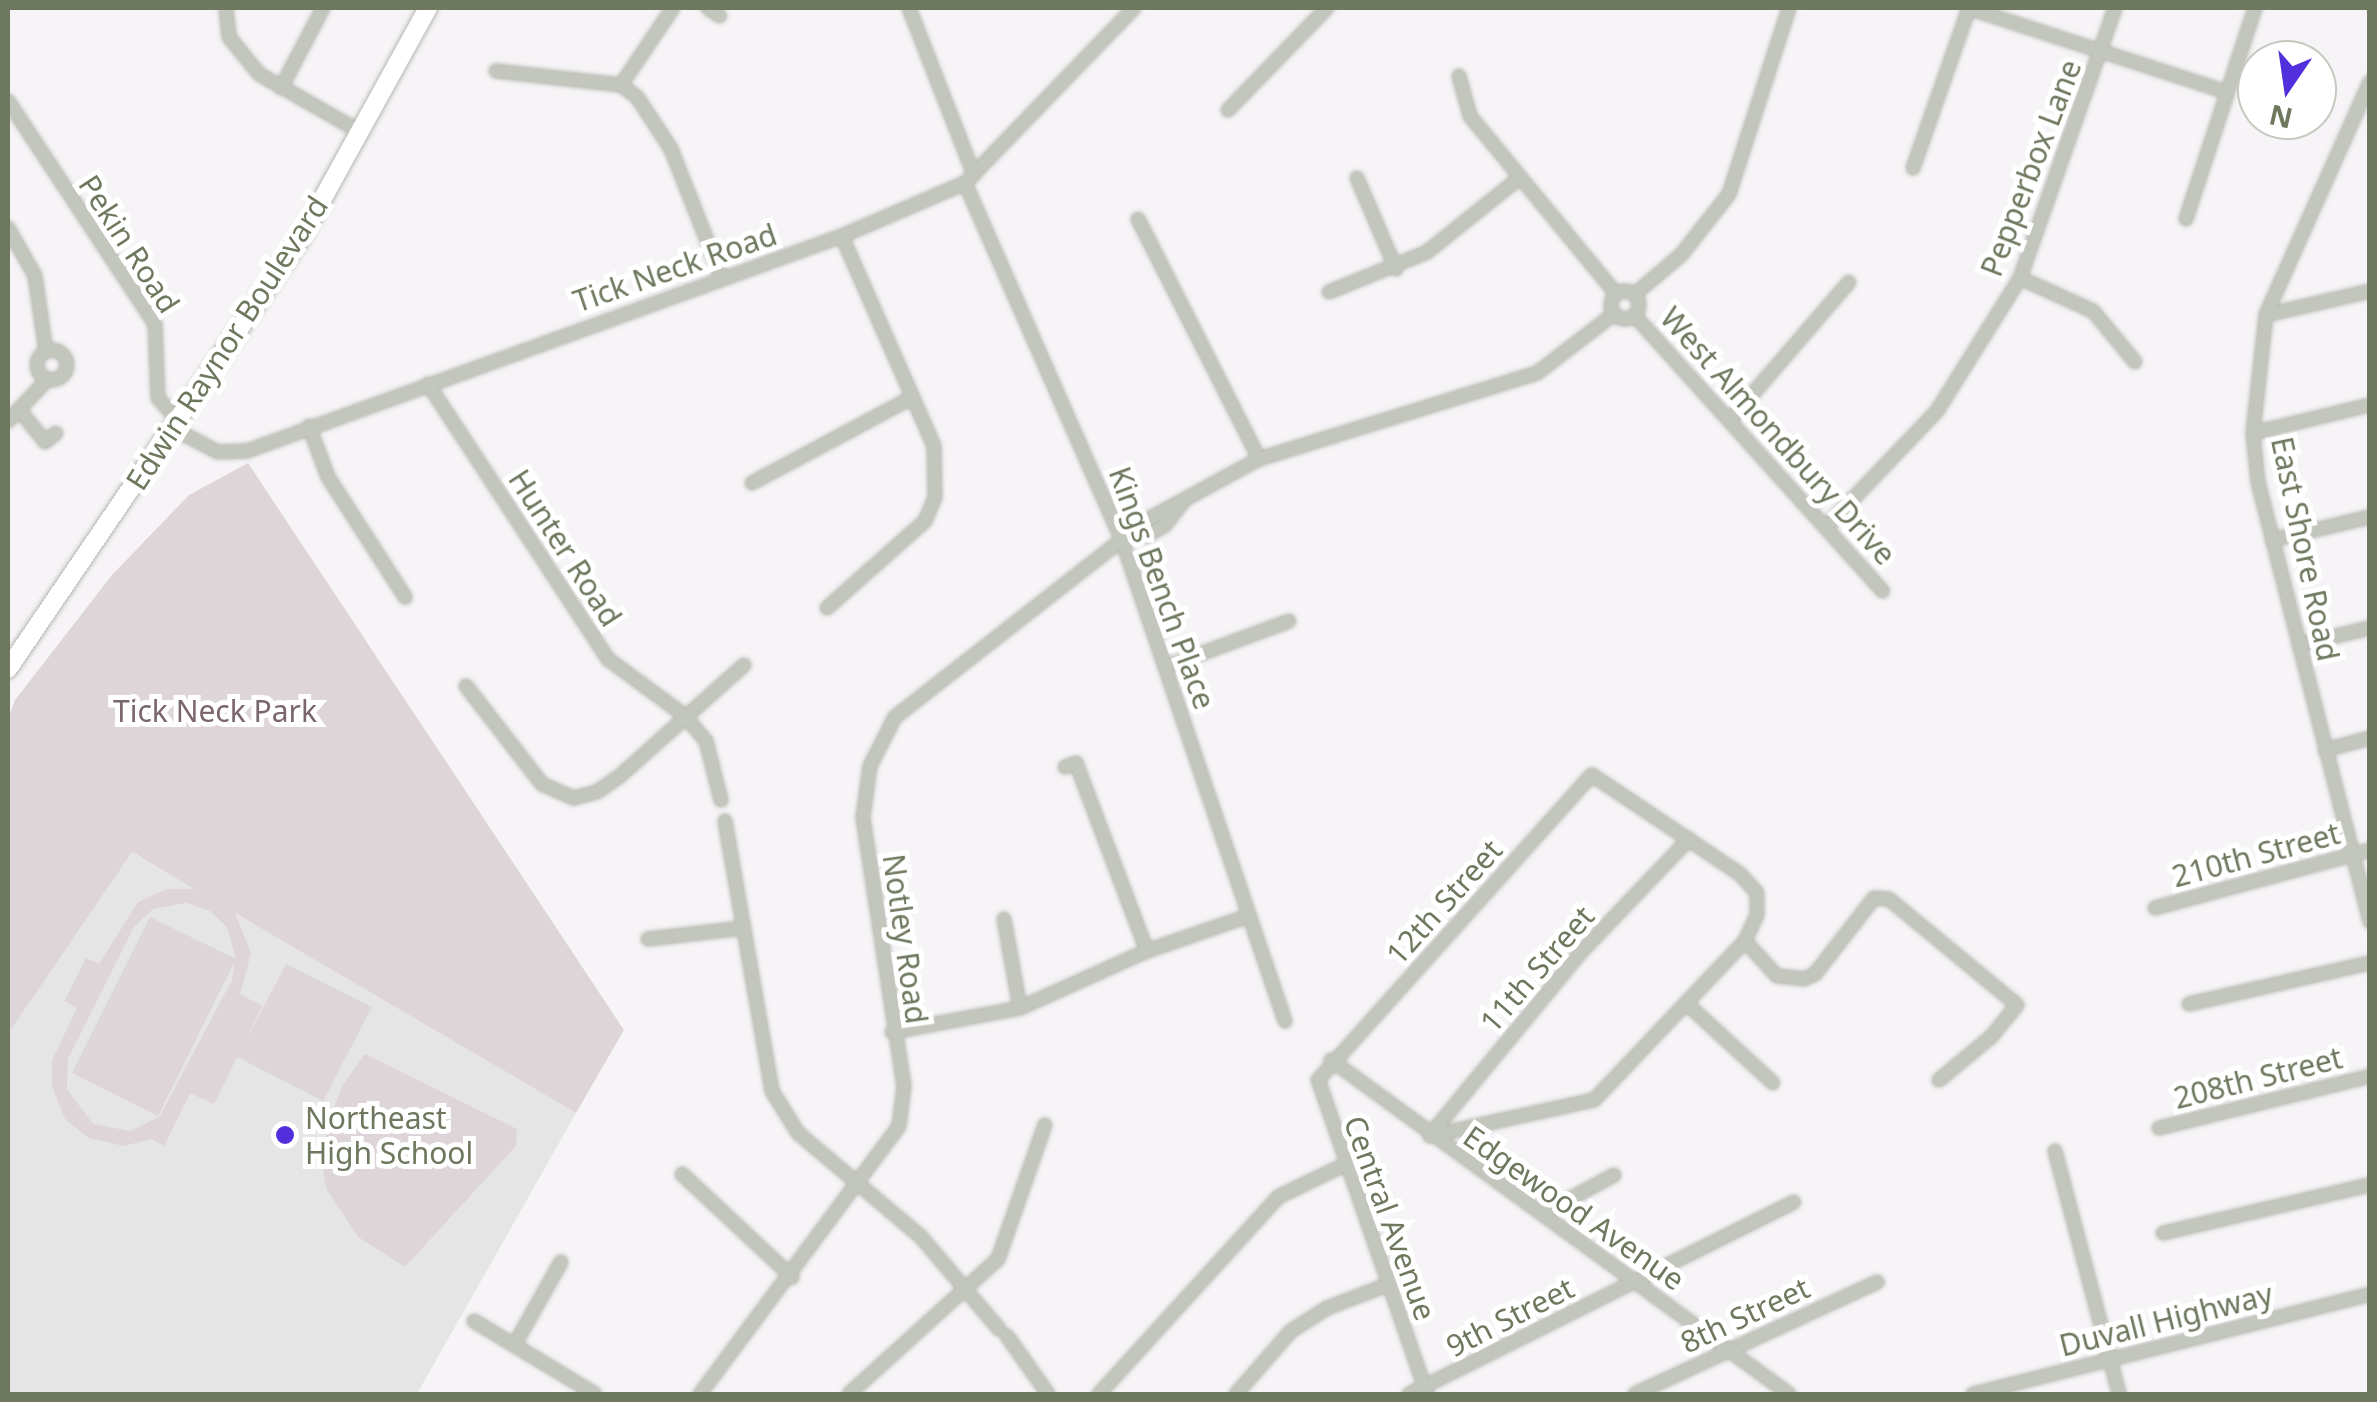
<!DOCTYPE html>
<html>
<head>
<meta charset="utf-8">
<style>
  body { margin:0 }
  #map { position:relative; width:2377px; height:1402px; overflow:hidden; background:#f7f4f7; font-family:"Noto Sans",sans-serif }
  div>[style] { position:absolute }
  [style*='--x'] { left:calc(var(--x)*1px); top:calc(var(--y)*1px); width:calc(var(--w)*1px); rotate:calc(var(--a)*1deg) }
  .built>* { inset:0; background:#e6e5e5 }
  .green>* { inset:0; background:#ded5d9 }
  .roads { filter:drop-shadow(0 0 2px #b5b8af) drop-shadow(0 0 2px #b5b8af) }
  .minor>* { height:12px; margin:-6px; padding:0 6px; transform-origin:6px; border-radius:6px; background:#c2c6bd }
  .minor>.ring { margin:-6px; padding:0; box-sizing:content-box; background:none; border:12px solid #c2c6bd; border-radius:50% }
  .major>* { height:18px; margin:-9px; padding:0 9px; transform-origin:9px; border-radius:9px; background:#fff }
  .dots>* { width:28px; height:28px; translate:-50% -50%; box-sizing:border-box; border:5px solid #fff; border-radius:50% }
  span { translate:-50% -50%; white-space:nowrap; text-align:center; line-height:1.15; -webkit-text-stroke:10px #fff; paint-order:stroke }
  .street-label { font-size:30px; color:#6e785e }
  .park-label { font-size:30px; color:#7b666b }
  .poi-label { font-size:30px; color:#6e785e }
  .left { translate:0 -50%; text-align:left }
  .frame { position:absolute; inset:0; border:10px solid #6e785e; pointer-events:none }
  .north { position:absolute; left:2237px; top:40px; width:100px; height:100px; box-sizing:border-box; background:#fff; border:2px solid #c5c9bf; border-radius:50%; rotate:193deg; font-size:28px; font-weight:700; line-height:40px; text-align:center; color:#6e785e }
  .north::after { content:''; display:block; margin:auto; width:35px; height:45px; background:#522fdc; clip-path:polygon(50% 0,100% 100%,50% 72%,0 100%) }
</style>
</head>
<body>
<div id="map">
  <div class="built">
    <div style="clip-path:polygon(131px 852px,576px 1113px,417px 1394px,8px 1394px,8px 1034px)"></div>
  </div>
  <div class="green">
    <div style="clip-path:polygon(evenodd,248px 463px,624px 1030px,576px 1113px,235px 913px,251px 953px,240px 994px,262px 1006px,246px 1041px,286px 964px,372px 1007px,323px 1101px,237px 1057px,214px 1104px,190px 1093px,164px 1146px,151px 1139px,124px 1146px,89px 1138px,65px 1119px,52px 1086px,52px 1060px,77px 1008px,64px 1001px,86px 958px,99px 964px,138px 902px,167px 889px,194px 889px,132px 852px,8px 1034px,8px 718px,15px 700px,112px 575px,189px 495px,248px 463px,186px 903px,210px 911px,227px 927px,236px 959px,150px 917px,72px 1073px,158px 1116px,235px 961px,232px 980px,160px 1116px,131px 1131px,93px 1124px,67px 1089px,68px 1059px,134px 927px,153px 909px,186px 903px)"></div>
    <div style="clip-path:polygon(365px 1054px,517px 1129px,516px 1146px,405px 1267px,358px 1237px,326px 1188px,321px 1156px,329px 1121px,342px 1086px)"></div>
  </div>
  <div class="roads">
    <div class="minor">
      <div style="--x:226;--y:8;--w:29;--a:84"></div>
      <div style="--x:229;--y:37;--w:48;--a:51"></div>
      <div style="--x:259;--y:74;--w:119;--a:29.8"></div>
      <div style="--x:708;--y:8;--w:14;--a:34"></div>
      <div style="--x:909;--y:8;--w:179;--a:68.7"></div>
      <div style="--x:1968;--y:8;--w:271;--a:18"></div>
      <div style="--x:496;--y:71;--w:126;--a:6.4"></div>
      <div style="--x:621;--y:85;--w:20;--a:37"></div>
      <div style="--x:637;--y:97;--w:62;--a:56.8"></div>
      <div style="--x:671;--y:149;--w:136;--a:68.5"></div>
      <div style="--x:1459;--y:76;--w:41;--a:74.6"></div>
      <div style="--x:1470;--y:116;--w:230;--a:50.6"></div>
      <div style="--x:2370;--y:82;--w:255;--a:114.1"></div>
      <div style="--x:2266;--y:315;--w:119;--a:96.3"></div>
      <div style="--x:2253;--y:433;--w:49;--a:84.2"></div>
      <div style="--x:2258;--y:482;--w:454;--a:75.7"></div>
      <div style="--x:621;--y:85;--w:93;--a:-56"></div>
      <div style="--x:281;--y:88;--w:90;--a:-62.3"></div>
      <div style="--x:8;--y:101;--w:267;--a:56.6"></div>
      <div style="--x:155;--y:324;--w:74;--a:87.7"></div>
      <div style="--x:158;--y:398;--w:30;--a:48"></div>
      <div style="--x:1228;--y:110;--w:142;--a:-45.9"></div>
      <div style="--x:1913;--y:168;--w:170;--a:-70.7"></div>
      <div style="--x:1357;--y:178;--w:99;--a:66.8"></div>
      <div style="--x:965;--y:183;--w:390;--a:66.3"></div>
      <div style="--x:1122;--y:540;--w:508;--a:71.28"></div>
      <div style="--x:1138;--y:219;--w:269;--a:63.2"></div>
      <div style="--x:2186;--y:219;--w:222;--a:-71.9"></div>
      <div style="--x:8;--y:228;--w:55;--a:60.6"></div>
      <div style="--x:35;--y:276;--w:76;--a:81.7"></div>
      <div style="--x:2020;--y:278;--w:80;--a:24.3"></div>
      <div style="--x:2093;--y:311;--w:66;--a:50.5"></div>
      <div class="ring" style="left:1611px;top:291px;width:16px;height:16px"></div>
      <div style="--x:1329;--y:292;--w:106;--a:-22.2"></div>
      <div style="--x:1427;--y:252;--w:115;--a:-38.7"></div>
      <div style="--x:1635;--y:294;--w:60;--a:-40.3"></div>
      <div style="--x:1681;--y:255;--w:78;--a:-51.8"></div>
      <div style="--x:1729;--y:194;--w:195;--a:-72.1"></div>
      <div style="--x:2266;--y:315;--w:107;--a:-13"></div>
      <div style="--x:1635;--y:316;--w:370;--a:48"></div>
      <div class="ring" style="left:37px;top:350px;width:18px;height:18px"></div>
      <div style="--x:428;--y:384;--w:329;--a:56.8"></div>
      <div style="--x:608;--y:659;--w:96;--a:36.5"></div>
      <div style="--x:685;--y:716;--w:33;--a:50"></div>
      <div style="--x:706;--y:741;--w:61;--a:75.7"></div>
      <div style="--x:21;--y:412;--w:38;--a:51"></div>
      <div style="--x:45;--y:442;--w:14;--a:-39"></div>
      <div style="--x:1732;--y:418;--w:179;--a:-49.3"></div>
      <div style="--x:8;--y:421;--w:57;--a:-46.4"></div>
      <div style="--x:309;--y:426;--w:54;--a:69.6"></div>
      <div style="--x:328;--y:477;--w:143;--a:57.3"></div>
      <div style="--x:172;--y:428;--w:52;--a:27.6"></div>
      <div style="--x:218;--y:452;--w:29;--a:-2"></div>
      <div style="--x:247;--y:451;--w:633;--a:-19.87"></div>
      <div style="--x:842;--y:236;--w:134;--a:-23.3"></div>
      <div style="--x:965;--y:183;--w:243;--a:-46"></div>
      <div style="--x:2253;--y:433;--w:120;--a:-13.5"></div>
      <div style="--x:752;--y:483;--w:180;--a:-28.1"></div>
      <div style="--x:1828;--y:525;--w:158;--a:-46.3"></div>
      <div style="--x:1937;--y:411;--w:157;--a:-58"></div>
      <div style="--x:2020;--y:278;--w:286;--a:-70.6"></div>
      <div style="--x:1134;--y:535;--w:12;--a:5"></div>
      <div style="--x:1146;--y:536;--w:22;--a:-30"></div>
      <div style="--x:1165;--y:525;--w:33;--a:-52"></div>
      <div style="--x:2272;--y:540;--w:101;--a:-13.2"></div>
      <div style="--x:827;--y:608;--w:131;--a:-41.6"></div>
      <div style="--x:925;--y:521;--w:25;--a:-67"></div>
      <div style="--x:935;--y:498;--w:52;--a:-91.1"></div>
      <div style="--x:934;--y:446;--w:229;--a:-113.7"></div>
      <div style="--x:2299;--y:645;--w:73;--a:-13.5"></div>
      <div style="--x:1168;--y:666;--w:129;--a:-20.4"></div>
      <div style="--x:466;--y:686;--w:124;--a:52.2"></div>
      <div style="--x:542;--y:784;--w:35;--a:24"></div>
      <div style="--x:574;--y:798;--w:24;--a:-15"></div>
      <div style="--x:597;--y:792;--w:29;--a:-35"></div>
      <div style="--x:621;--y:775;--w:165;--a:-41.8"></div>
      <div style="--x:2325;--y:750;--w:47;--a:-14.9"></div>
      <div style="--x:1065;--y:767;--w:12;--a:-20"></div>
      <div style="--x:1076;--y:763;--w:201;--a:69.3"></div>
      <div style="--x:725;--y:821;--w:274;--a:80.1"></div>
      <div style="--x:772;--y:1091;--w:49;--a:58.2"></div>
      <div style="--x:798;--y:1133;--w:161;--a:40.2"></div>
      <div style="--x:921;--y:1237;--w:121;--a:49.7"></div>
      <div style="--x:2155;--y:908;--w:223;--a:-15.1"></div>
      <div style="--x:1004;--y:919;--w:90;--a:79.8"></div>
      <div style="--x:648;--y:939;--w:96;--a:-6.6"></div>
      <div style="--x:1745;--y:941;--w:47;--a:47.6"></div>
      <div style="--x:1777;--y:976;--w:27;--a:6"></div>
      <div style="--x:1804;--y:979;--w:12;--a:-24"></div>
      <div style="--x:1815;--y:974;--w:96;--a:-52.2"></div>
      <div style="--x:1874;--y:898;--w:15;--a:4"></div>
      <div style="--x:1889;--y:899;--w:166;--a:39.6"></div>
      <div style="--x:2017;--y:1005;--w:40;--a:129"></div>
      <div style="--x:1992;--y:1036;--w:69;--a:140.3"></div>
      <div style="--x:1686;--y:1003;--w:118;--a:42.6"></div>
      <div style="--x:2189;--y:1004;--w:186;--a:-12.8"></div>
      <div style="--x:892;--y:1032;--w:130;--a:-10.6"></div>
      <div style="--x:1020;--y:1008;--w:139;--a:-24.2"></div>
      <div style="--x:1147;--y:951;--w:104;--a:-19.1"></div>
      <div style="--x:1331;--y:1060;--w:567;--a:36.1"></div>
      <div style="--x:2159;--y:1128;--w:217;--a:-13.8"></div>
      <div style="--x:1431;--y:1134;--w:237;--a:-50.5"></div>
      <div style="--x:1582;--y:951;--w:155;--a:-46.3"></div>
      <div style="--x:2055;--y:1151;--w:251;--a:75.2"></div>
      <div style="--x:682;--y:1174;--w:151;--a:43.1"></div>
      <div style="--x:1542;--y:1214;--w:82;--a:-28.4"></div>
      <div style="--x:2163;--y:1233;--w:212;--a:-13.1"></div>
      <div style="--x:474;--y:1321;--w:141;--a:31.1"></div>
      <div style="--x:1007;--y:1336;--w:71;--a:54.7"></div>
      <div style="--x:515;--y:1344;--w:94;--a:-60.7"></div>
      <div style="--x:700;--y:1394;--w:334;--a:-53.4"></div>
      <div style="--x:899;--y:1126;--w:40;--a:-82.9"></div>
      <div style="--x:904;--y:1086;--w:272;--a:-98.7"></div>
      <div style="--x:863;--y:817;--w:51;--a:-82.2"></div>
      <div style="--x:870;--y:766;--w:55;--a:-63"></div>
      <div style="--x:895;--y:717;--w:320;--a:-38"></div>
      <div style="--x:1147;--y:520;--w:128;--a:-28.6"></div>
      <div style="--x:1259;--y:459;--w:291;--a:-17.2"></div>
      <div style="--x:1537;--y:373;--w:97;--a:-37.5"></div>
      <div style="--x:849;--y:1394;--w:201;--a:-42.2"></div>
      <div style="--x:998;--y:1259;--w:142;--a:-70.7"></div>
      <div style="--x:1099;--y:1394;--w:266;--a:-47.7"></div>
      <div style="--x:1278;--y:1197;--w:73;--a:-25.9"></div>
      <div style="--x:1236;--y:1394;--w:84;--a:-48.9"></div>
      <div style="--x:1291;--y:1331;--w:43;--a:-32.6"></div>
      <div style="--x:1327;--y:1308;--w:64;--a:-21"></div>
      <div style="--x:1409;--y:1394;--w:430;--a:-26.5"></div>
      <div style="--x:1427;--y:1394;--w:332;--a:-109.1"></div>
      <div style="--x:1318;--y:1080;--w:410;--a:-48.1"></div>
      <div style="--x:1592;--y:775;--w:178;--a:33.8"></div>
      <div style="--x:1740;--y:874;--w:25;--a:48"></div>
      <div style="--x:1757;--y:893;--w:22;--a:90"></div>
      <div style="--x:1757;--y:915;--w:29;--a:115"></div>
      <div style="--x:1745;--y:941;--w:219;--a:133.5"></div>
      <div style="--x:1594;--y:1100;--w:168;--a:167.6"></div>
      <div style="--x:1635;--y:1394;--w:267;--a:-24.8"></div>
      <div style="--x:1973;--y:1394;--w:409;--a:-14.1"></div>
    </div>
    <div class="major">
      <div style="--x:8;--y:669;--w:521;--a:-55.79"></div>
      <div style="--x:301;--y:238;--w:263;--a:-61.1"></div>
    </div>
  </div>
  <div class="dots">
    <div style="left:285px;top:1135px;background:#522fdc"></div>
  </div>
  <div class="street-label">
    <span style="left:2031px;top:168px;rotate:-69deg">Pepperbox Lane</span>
    <span style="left:129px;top:244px;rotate:57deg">Pekin Road</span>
    <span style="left:675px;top:268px;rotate:-19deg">Tick Neck Road</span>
    <span style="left:227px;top:343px;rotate:-57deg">Edwin Raynor Boulevard</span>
    <span style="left:1778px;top:436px;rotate:48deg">West Almondbury Drive</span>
    <span style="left:565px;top:548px;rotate:57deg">Hunter Road</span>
    <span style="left:2305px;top:549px;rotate:78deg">East Shore Road</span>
    <span style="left:1162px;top:588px;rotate:70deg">Kings Bench Place</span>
    <span style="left:2256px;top:855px;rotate:-15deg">210th Street</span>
    <span style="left:1444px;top:902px;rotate:-48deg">12th Street</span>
    <span style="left:905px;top:939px;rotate:82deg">Notley Road</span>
    <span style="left:1537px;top:969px;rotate:-49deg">11th Street</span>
    <span style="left:2258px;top:1078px;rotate:-14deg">208th Street</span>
    <span style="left:1574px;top:1208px;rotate:35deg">Edgewood Avenue</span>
    <span style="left:1390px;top:1218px;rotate:70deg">Central Avenue</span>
    <span style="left:1745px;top:1315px;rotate:-25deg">8th Street</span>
    <span style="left:1510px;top:1317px;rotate:-27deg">9th Street</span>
    <span style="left:2166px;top:1320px;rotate:-14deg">Duvall Highway</span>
  </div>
  <div class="park-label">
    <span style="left:215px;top:711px">Tick Neck Park</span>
  </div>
  <div class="poi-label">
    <span class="left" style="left:305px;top:1135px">Northeast<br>High School</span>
  </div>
  <div class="frame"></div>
  <div class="north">N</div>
</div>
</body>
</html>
